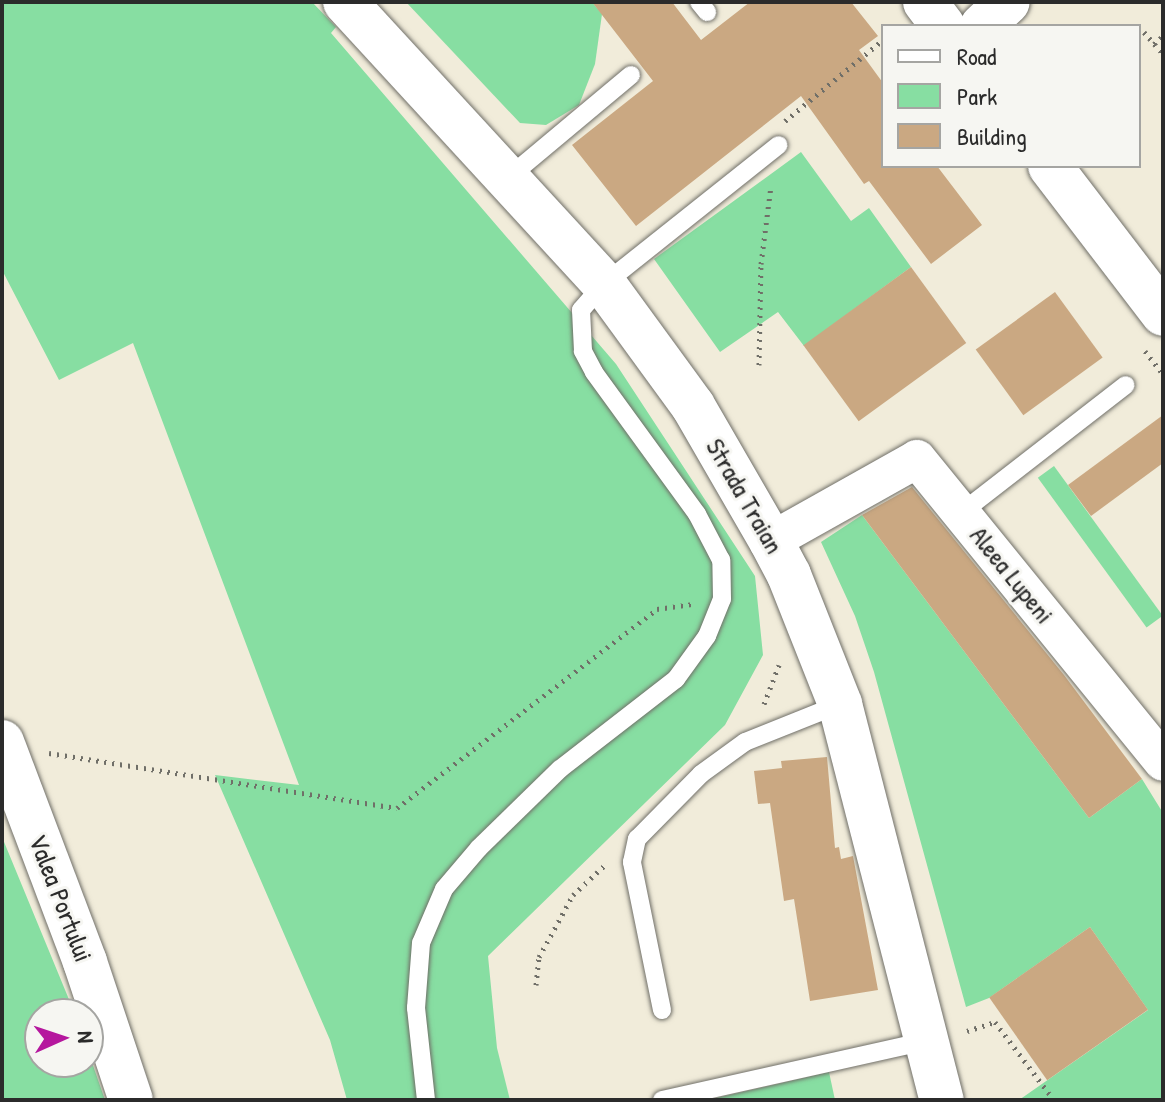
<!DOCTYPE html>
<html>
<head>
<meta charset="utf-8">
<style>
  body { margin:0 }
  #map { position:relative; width:1165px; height:1102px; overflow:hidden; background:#f1ecda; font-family:"Patrick Hand",sans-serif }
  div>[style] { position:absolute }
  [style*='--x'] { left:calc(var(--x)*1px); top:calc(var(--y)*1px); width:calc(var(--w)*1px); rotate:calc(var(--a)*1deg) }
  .green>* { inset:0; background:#87dea2; transform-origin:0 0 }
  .building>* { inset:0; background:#caa882; transform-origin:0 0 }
  .path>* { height:5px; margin-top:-2.5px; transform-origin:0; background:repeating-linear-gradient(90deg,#706f68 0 2px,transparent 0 8px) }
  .roads { filter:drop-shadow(0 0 2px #706f68) drop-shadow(0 0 2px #706f68) }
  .service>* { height:18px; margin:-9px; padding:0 9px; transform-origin:9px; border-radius:9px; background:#fff }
  .minor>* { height:38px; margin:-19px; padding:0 19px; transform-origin:19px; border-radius:19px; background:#fff }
  .tertiary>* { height:44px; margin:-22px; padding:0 22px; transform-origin:22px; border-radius:22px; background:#fff }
  .secondary>* { height:44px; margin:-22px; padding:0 22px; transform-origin:22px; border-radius:22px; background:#fff }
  span { translate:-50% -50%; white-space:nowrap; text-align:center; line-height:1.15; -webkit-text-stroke:6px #f6f6f2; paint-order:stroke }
  .street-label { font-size:26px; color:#2b2b2b }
  .frame { position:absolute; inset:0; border:4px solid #2b2b2b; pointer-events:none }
  .legend { position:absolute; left:881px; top:24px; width:260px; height:144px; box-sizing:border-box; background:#f6f6f2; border:2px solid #a5a5a2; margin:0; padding:10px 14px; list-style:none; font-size:24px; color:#2b2b2b }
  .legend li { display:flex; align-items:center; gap:16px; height:40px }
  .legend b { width:40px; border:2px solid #a5a5a2 }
  .north { position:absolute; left:24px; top:998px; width:80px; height:80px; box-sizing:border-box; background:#f6f6f2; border:2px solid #a5a5a2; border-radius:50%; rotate:87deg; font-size:22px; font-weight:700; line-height:32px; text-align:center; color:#2b2b2b }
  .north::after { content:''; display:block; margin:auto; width:28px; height:36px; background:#b5179e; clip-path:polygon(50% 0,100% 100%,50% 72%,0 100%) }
</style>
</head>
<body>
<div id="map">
  <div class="green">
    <div style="clip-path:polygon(2px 2px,312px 2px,336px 27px,331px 33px,616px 364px,755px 576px,763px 655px,725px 725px,488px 956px,497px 1048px,510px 1100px,347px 1100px,330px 1040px,215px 775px,299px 785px,133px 343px,59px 380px,2px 270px)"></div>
    <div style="clip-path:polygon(406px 2px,592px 2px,602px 14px,595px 64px,579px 105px,546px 125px,520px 123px)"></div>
    <div style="clip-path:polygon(801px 152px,851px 221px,869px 208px,911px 267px,804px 346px,778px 312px,720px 352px,654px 259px)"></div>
    <div style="left:1054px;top:466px;width:185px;height:20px;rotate:54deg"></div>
    <div style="clip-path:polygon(862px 515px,1089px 818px,1142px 779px,1163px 813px,1163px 1100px,1019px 1100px,1148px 1010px,1090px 927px,989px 998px,966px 1007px,874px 672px,855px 616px,821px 542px)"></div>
    <div style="clip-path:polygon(2px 837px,75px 1014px,40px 1014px,40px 1062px,88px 1062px,88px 1051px,105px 1100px,2px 1100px)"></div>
    <div style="clip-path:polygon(829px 1072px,835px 1100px,707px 1100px)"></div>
  </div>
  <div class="building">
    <div style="clip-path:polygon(592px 2px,672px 2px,701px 40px,750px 2px,851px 2px,878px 36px,859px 50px,883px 83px,883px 166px,937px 166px,982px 225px,931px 264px,869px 181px,864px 184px,801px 96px,636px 226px,572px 145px,653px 81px)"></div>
    <div style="left:911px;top:267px;width:94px;height:133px;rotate:54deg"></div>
    <div style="left:1055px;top:292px;width:81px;height:98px;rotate:54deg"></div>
    <div style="clip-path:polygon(1163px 415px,1163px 463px,1091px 516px,1068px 485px)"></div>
    <div style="clip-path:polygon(912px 487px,1064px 675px,1142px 779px,1089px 818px,862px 515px)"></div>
    <div style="clip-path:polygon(827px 757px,835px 848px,839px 847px,841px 859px,853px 856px,878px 990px,810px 1001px,794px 899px,784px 901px,770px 803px,758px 804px,754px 771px,782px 768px,781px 761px)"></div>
    <div style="left:1090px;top:927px;width:101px;height:123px;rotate:55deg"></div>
  </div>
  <div class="path">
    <div style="--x:1144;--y:32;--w:29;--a:49"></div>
    <div style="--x:1154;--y:44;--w:12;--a:-42"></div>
    <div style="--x:785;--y:121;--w:127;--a:-39.6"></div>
    <div style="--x:1145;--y:351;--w:29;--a:52"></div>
    <div style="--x:759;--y:365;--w:101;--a:-88.9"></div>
    <div style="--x:761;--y:264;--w:79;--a:-82.7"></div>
    <div style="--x:764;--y:704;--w:42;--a:-69"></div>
    <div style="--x:49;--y:753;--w:352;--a:9"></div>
    <div style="--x:397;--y:808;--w:327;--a:-37.4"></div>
    <div style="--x:657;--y:609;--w:35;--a:-8"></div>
    <div style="--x:536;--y:985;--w:28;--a:-84"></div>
    <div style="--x:539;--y:957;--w:71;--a:-61.3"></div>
    <div style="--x:573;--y:895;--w:44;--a:-43.2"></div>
    <div style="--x:967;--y:1031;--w:29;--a:-18"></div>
    <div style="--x:995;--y:1022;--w:98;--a:52.9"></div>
  </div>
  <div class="roads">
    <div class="service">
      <div style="--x:699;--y:2;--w:13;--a:51"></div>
      <div style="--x:509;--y:177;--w:159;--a:-39.9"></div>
      <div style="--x:962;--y:512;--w:207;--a:-37.8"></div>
      <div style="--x:662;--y:1010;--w:151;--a:-101.5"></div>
      <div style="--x:632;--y:862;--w:24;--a:-78"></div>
      <div style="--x:637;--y:839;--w:91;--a:-45.4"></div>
      <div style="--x:701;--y:774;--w:54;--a:-36"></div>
      <div style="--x:745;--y:742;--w:102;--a:-21.8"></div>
      <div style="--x:426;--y:1100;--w:93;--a:-96.2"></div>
      <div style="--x:416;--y:1008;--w:65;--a:-85.6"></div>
      <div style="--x:421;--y:943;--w:59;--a:-66.9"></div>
      <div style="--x:444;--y:889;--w:54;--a:-49.5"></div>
      <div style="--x:479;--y:848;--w:113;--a:-44.3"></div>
      <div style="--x:560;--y:769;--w:147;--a:-37.8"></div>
      <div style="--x:676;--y:679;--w:53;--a:-54.2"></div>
      <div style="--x:707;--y:636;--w:40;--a:-68"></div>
      <div style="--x:722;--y:599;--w:39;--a:-91"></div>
      <div style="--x:721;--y:560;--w:52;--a:-117.6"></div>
      <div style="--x:697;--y:514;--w:175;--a:-126"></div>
      <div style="--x:594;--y:372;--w:24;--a:-118"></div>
      <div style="--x:583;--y:351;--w:41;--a:-92.8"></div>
      <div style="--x:581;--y:310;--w:35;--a:-49"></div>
      <div style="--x:604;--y:284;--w:223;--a:-38.5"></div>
      <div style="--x:662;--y:1100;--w:271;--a:-12.6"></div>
    </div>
    <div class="minor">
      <div style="--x:771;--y:541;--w:167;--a:-29.3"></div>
      <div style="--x:917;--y:459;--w:390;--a:50.9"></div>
    </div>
    <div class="tertiary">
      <div style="--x:345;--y:2;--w:383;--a:47.4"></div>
      <div style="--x:604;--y:284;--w:151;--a:53.9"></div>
      <div style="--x:693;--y:406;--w:156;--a:60"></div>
      <div style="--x:771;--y:541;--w:38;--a:62"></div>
      <div style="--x:789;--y:575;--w:139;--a:68.4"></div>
      <div style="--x:840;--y:704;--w:409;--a:75.6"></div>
      <div style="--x:2;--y:742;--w:235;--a:69.3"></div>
      <div style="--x:85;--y:962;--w:145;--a:71.6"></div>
    </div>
    <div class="secondary">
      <div style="--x:925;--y:2;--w:30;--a:53"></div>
      <div style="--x:982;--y:26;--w:35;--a:-43"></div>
      <div style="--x:1050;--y:166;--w:186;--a:52.6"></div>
    </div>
  </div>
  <div class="street-label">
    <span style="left:745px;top:496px;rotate:60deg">Strada Traian</span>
    <span style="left:1012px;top:575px;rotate:51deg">Aleea Lupeni</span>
    <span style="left:61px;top:898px;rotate:69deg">Valea Portului</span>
  </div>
  <div class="frame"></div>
  <ul class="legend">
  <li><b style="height:10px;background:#fff"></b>Road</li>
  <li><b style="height:22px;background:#87dea2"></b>Park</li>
  <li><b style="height:22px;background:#caa882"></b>Building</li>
  </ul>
  <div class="north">N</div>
</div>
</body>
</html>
